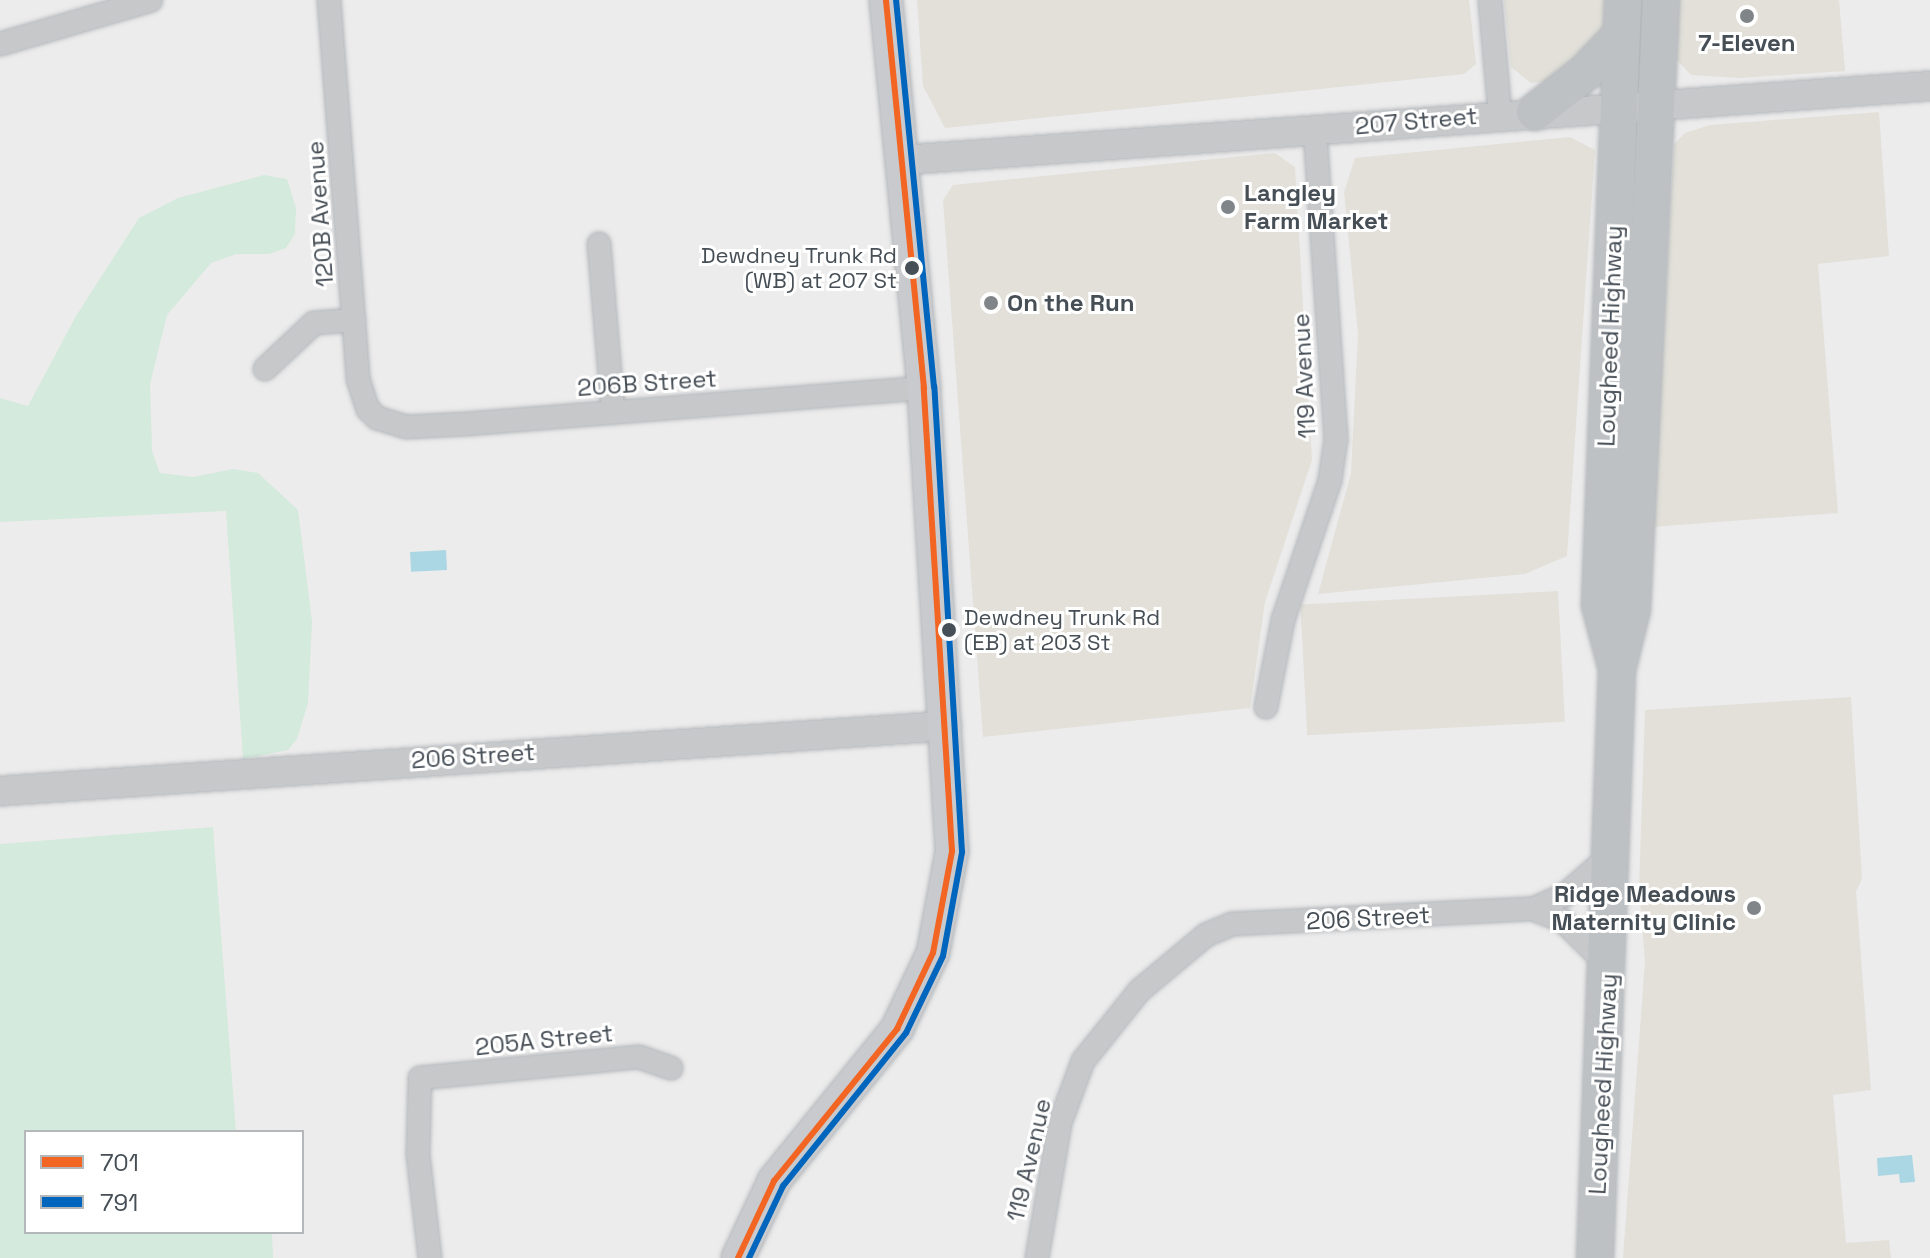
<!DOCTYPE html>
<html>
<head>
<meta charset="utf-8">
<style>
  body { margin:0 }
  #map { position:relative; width:1930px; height:1258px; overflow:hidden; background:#edecec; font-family:"Space Grotesk",sans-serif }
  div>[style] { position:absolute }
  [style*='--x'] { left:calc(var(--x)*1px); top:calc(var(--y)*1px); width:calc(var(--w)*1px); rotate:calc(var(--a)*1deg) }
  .commercial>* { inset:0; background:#e2e0d9; transform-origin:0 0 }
  .green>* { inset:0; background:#d3eadc }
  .water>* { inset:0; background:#abd6e4; transform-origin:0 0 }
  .roads { filter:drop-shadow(0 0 2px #b2b6ba) drop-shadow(0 0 2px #b2b6ba) }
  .minor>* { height:22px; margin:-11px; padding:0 11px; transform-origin:11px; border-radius:11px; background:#c7c8ca }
  .tertiary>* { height:28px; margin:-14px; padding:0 14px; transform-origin:14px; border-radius:14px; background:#c7c8ca }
  .secondary>* { height:32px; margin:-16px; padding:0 16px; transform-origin:16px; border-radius:16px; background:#c8cacd }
  .trunk>* { height:36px; margin:-18px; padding:0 18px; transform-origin:18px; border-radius:18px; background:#bdc1c4 }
  .bus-1>* { height:6px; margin:-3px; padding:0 3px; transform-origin:3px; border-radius:3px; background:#f26522 }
  .bus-2>* { height:6px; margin:-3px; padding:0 3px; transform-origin:3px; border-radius:3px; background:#0065bd }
  .dots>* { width:22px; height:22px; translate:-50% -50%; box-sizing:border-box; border:4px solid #fff; border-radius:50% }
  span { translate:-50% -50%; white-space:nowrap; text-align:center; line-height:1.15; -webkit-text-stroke:6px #fff; paint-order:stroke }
  .bus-label { font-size:22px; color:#464e56 }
  .right { translate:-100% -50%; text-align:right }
  .left { translate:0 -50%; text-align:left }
  .poi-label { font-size:24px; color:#464e56; font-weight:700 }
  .street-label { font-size:24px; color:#464e56 }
  .legend { position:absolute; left:24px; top:1130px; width:280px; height:104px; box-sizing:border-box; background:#fff; border:2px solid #b5b8bb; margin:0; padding:10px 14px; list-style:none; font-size:24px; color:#464e56 }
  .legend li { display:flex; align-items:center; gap:16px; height:40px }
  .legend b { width:40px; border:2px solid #b5b8bb }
</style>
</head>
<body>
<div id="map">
  <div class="commercial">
    <div style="clip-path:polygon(917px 0,1469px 0,1476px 64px,1464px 74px,945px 128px,923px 86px)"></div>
    <div style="clip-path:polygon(1504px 0,1611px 0,1603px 37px,1549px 81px,1531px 83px,1511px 67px)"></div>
    <div style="clip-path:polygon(1674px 0,1839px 0,1845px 71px,1740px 78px,1691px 75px,1675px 58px)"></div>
    <div style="clip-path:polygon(1879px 112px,1889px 256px,1818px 264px,1838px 513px,1652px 527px,1674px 144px,1685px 133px,1710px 125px)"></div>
    <div style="clip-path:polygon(1570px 137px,1595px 150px,1567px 556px,1525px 574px,1318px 594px,1351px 473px,1358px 334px,1344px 192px,1355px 158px)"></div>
    <div style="clip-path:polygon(1275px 153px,1295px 167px,1312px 460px,1265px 602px,1250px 708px,983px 737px,943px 200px,953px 185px)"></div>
    <div style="left:1558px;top:591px;width:131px;height:258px;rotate:87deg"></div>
    <div style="clip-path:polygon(1851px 697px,1862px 879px,1856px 891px,1871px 1090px,1833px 1095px,1846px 1243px,1889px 1240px,1891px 1258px,1623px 1258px,1645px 961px,1639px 888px,1645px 710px)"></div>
  </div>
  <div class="green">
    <div style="clip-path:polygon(264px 175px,287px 179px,296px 208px,295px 234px,286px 248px,269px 254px,236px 254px,211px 263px,167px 315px,150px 384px,152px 451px,160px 473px,193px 477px,233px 469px,258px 473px,298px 510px,312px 621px,308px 703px,297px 739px,288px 750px,243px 759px,226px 511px,0 522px,0 398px,28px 406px,76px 316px,139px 218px,178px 198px)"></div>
    <div style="clip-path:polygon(213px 827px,236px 1132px,26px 1132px,26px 1232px,272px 1232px,273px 1258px,0 1258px,0 844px)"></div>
  </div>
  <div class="water">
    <div style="left:446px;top:550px;width:20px;height:36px;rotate:87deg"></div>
    <div style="clip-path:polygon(1912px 1155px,1915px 1182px,1900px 1183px,1899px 1174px,1878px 1176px,1877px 1158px)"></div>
  </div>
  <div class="roads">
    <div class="minor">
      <div style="--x:329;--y:0;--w:380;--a:85.6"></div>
      <div style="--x:358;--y:379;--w:32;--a:72"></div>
      <div style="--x:368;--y:409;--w:13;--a:45"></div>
      <div style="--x:377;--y:418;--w:30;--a:17"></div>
      <div style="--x:406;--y:427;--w:60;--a:-2.9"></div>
      <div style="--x:466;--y:424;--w:459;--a:-4.5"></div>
      <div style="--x:1490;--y:0;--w:114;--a:85"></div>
      <div style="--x:0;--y:44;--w:157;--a:-16.2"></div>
      <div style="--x:599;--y:244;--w:169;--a:85.2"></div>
      <div style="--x:265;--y:369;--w:67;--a:-43.2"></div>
      <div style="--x:314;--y:323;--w:40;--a:-4.3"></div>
      <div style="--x:1266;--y:707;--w:89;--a:-78.9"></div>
      <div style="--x:1283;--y:620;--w:148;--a:-71.4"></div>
      <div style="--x:1330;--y:480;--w:41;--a:-81.7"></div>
      <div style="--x:1336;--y:439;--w:311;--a:-93.9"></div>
      <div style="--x:1533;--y:909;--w:31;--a:21"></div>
      <div style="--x:1562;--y:920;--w:66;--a:44.4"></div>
      <div style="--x:430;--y:1258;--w:105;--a:-96.6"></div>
      <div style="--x:418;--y:1154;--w:76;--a:-88.5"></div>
      <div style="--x:420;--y:1078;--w:220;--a:-5.5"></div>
      <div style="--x:639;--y:1057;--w:34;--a:19"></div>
      <div style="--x:1037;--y:1258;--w:137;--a:-80.3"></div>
      <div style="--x:1060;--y:1123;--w:66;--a:-69.6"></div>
      <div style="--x:1083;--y:1061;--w:90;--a:-51.3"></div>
      <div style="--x:1139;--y:991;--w:87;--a:-39.9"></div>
      <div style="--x:1206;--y:935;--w:28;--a:-23"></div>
      <div style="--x:1232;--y:924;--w:301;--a:-2.9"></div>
      <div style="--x:1533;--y:909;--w:35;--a:-24"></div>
      <div style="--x:1565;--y:895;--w:64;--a:-41.2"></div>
    </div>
    <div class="tertiary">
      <div style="--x:902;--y:160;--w:1031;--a:-4.12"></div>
      <div style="--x:0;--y:791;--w:949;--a:-3.93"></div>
    </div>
    <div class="secondary">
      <div style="--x:738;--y:1258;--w:85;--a:-64.9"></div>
      <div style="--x:774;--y:1181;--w:196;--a:-51"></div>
      <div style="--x:897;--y:1029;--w:84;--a:-64.7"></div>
      <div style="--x:933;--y:953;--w:104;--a:-79.4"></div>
      <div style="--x:952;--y:851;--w:464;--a:-93.5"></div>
      <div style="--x:924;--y:388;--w:390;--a:-95.6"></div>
    </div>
    <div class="trunk">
      <div style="--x:1535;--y:112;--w:65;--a:-38.1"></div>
      <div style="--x:1586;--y:72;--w:52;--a:-46.5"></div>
      <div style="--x:1616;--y:665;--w:62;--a:-104.9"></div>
      <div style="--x:1600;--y:605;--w:605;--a:-87.82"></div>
      <div style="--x:1595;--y:1258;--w:588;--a:-87.86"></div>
      <div style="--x:1617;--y:670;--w:63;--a:-76.2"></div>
      <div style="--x:1632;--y:609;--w:610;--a:-87.27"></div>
    </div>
  </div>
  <div class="bus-1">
    <div style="--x:738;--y:1258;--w:85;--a:-64.9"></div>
    <div style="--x:774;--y:1181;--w:196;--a:-51"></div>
    <div style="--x:897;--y:1029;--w:84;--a:-64.7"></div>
    <div style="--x:933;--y:953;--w:104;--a:-79.4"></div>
    <div style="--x:952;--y:851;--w:464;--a:-93.5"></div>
    <div style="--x:924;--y:388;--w:390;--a:-95.6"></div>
  </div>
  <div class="bus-2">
    <div style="--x:749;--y:1258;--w:80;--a:-64.7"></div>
    <div style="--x:783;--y:1186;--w:196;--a:-51.2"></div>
    <div style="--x:906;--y:1033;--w:85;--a:-64.3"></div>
    <div style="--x:943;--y:956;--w:106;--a:-79.6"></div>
    <div style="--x:962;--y:852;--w:466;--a:-93.4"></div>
    <div style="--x:934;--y:387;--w:389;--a:-95.6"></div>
  </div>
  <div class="dots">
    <div style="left:1747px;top:16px;background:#80858a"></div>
    <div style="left:1228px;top:207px;background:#80858a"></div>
    <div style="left:912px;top:268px;background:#464e56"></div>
    <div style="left:991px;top:303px;background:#80858a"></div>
    <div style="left:949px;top:630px;background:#464e56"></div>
    <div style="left:1754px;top:908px;background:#80858a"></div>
  </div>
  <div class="bus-label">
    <span class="right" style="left:897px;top:268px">Dewdney Trunk Rd<br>(WB) at 207 St</span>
    <span class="left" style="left:964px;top:630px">Dewdney Trunk Rd<br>(EB) at 203 St</span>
  </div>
  <div class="poi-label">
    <span style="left:1747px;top:43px">7-Eleven</span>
    <span class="left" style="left:1244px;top:207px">Langley<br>Farm Market</span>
    <span class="left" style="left:1007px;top:303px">On the Run</span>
    <span class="right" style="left:1736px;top:908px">Ridge Meadows<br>Maternity Clinic</span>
  </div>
  <div class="street-label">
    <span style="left:1416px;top:121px;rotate:-5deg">207 Street</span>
    <span style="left:320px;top:214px;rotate:-94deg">120B Avenue</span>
    <span style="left:1610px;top:336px;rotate:-88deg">Lougheed Highway</span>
    <span style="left:1304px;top:376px;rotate:-93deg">119 Avenue</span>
    <span style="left:647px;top:383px;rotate:-4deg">206B Street</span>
    <span style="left:473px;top:756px;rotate:-4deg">206 Street</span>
    <span style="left:1368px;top:918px;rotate:-3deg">206 Street</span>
    <span style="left:544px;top:1040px;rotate:-6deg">205A Street</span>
    <span style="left:1603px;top:1084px;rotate:-87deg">Lougheed Highway</span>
    <span style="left:1029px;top:1160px;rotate:-77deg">119 Avenue</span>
  </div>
  <ul class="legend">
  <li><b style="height:10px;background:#f26522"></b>701</li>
  <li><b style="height:10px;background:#0065bd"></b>791</li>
  </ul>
</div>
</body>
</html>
